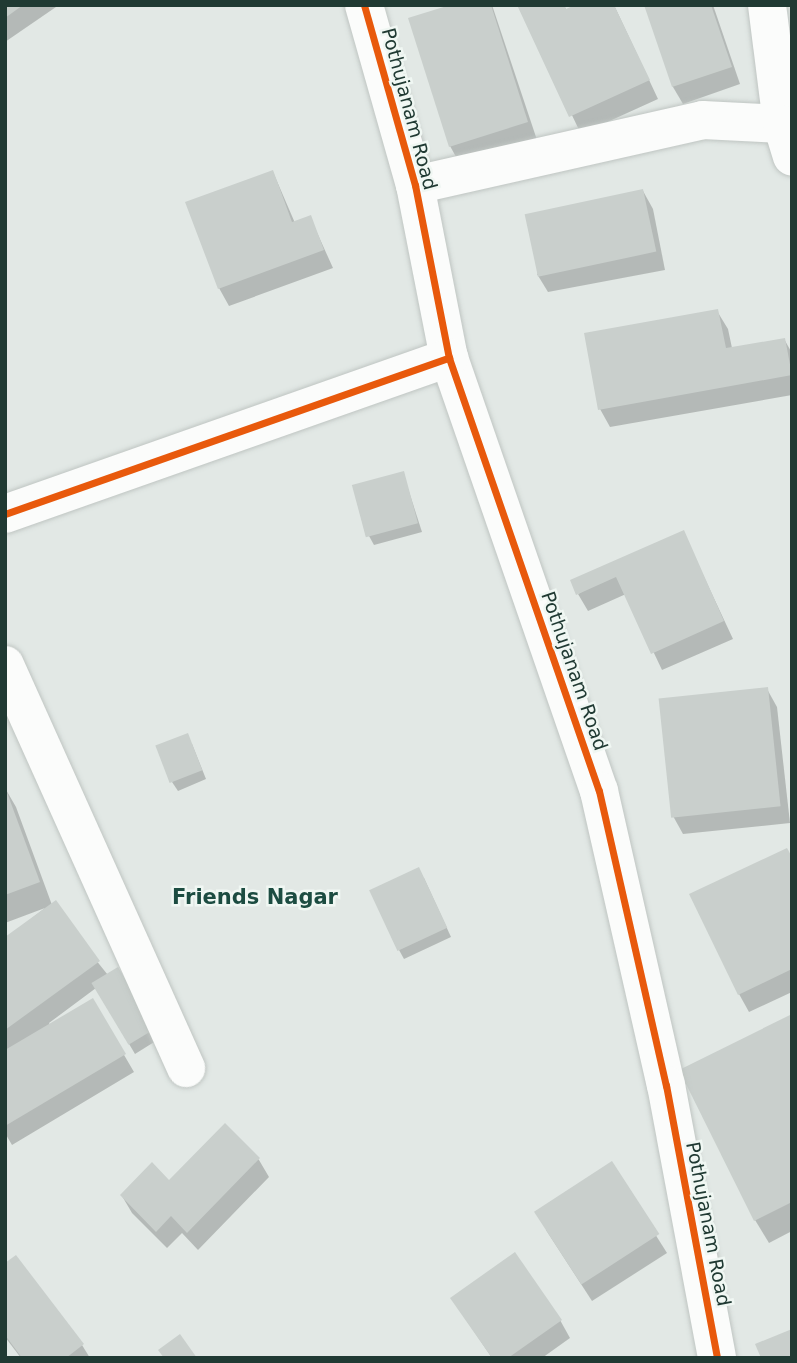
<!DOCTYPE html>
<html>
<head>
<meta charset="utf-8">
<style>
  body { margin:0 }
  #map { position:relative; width:797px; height:1363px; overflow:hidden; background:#e2e8e5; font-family:"DejaVu Sans",sans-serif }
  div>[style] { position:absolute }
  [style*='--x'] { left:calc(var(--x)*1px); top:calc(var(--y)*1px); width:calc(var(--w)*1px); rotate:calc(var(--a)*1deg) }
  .shadow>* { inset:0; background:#0003 }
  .building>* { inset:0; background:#c9cfcc; transform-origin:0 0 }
  .roads { filter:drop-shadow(0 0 2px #bfc5c2) drop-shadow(0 0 2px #bfc5c2) }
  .minor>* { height:38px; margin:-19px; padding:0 19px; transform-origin:19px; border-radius:19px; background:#fbfcfb }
  .cycleway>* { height:7px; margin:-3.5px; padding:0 3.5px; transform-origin:3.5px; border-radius:3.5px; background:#e8590c }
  span { translate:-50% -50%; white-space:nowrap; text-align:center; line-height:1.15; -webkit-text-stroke:5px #f0f7f3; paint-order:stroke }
  .street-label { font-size:19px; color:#203a33 }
  .neighbourhood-label { font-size:21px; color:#1c4c41; font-weight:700 }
  .frame { position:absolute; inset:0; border:7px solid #203a33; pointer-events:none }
</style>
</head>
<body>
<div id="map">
  <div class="shadow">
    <div style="clip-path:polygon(5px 5px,55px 5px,56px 7px,5px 42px)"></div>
    <div style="clip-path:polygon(455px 5px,492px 5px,537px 140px,460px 164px,450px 146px)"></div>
    <div style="clip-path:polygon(519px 5px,564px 5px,567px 11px,614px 5px,658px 99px,581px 134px)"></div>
    <div style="clip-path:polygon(646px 5px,713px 5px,740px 84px,683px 104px,673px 87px)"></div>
    <div style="clip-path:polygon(273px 172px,295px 223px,310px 217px,333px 268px,229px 306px,219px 288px)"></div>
    <div style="clip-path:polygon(643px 191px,653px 209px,665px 270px,548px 292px,537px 274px)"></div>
    <div style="clip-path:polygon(717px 311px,728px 329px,732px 348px,784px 339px,792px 353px,792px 395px,610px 427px,600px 409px)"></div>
    <div style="clip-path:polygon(403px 473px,422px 532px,374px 545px,369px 536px)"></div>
    <div style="clip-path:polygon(683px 532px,733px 639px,662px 670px,626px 594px,588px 611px,578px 594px)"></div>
    <div style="clip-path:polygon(767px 689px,777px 707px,790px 823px,683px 834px,673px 816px)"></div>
    <div style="clip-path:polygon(192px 744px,206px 779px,178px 791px,172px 782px)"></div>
    <div style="clip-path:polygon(5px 788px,16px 807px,52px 905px,159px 1039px,135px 1054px,96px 988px,49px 1023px,50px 1025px,92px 1000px,134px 1072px,12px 1145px,5px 1133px,5px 939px,45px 908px,5px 923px)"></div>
    <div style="clip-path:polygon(792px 859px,792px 992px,749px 1012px,739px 994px)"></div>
    <div style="clip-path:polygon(424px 878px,451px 937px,404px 959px,399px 950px)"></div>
    <div style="clip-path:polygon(792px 1016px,792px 1231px,769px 1243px,755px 1220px)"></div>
    <div style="clip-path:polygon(225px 1126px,259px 1160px,269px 1177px,198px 1250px,182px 1233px,167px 1248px,132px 1213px,122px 1196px,169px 1182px)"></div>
    <div style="clip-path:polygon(611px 1164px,667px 1253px,592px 1301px,546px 1230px)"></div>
    <div style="clip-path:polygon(5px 1265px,82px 1345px,90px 1358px,21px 1358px,5px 1337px)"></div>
    <div style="clip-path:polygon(452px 1299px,560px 1320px,570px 1338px,542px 1358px,492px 1358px)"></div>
  </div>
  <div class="building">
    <div style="clip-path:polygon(5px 5px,23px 5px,5px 18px)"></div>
    <div style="clip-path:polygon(450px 5px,491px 5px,528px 122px,449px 147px,408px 18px)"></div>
    <div style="clip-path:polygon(517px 5px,564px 5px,566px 9px,575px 5px,614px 5px,650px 80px,569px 117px)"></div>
    <div style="clip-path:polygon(644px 5px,711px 5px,732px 67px,672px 87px)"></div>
    <div style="clip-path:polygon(273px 170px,292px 222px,311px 215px,324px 250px,218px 289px,185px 202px)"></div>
    <div style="left:643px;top:189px;width:64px;height:121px;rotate:78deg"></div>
    <div style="clip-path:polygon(718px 309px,726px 348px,785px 338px,792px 375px,598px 410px,584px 333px)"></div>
    <div style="left:404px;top:471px;width:54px;height:54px;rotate:75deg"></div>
    <div style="clip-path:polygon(684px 530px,724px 621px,651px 654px,616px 577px,576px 595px,570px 580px)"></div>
    <div style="left:768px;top:687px;width:120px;height:110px;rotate:84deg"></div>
    <div style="left:188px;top:733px;width:40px;height:35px;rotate:69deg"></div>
    <div style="clip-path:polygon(5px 787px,40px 882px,5px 895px)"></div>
    <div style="clip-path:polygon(787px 848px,792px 857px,792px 969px,738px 995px,689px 894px)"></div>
    <div style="left:419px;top:867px;width:67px;height:55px;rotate:65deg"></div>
    <div style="clip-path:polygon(56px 900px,100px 961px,5px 1030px,5px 937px)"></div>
    <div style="left:118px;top:967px;width:72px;height:31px;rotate:59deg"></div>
    <div style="clip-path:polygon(93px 998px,126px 1054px,5px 1126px,5px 1050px)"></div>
    <div style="clip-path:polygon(792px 1014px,792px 1202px,754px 1221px,679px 1070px)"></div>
    <div style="clip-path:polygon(225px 1123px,260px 1158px,187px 1233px,171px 1216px,156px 1232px,120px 1195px,152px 1162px,169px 1180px)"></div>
    <div style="left:612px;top:1161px;width:87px;height:93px;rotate:57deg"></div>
    <div style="clip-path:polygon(515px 1252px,562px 1320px,508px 1358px,492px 1358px,450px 1298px)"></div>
    <div style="clip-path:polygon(16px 1255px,84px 1344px,66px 1358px,22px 1358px,5px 1335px,5px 1263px)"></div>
    <div style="clip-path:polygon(792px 1329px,792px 1358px,761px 1358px,755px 1344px)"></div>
    <div style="clip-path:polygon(180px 1334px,197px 1358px,164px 1358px,158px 1350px)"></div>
  </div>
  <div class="roads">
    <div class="minor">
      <div style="--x:364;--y:5;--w:187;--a:74.2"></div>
      <div style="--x:415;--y:185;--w:176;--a:78.9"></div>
      <div style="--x:449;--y:358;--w:458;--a:70.9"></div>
      <div style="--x:599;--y:791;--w:302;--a:77.2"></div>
      <div style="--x:666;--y:1085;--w:278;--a:79.4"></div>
      <div style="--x:767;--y:5;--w:120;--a:82.8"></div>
      <div style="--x:415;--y:185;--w:295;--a:-12.7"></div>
      <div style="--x:703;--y:120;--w:79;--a:2.9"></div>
      <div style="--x:782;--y:124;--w:34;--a:73"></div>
      <div style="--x:5;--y:514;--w:471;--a:-19.4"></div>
      <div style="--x:5;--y:665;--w:442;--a:65.8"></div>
    </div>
  </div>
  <div class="cycleway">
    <div style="--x:364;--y:5;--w:187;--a:74.2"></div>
    <div style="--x:415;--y:185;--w:176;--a:78.9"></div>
    <div style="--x:449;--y:358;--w:458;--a:70.9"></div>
    <div style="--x:599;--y:791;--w:302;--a:77.2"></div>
    <div style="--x:666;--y:1085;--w:278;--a:79.4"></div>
    <div style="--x:5;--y:514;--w:471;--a:-19.4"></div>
  </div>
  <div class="street-label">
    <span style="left:409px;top:109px;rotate:75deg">Pothujanam Road</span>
    <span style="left:574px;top:671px;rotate:71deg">Pothujanam Road</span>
    <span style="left:708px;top:1224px;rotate:79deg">Pothujanam Road</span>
  </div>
  <div class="neighbourhood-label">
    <span style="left:255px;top:897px">Friends Nagar</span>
  </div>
  <div class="frame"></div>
</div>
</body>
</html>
